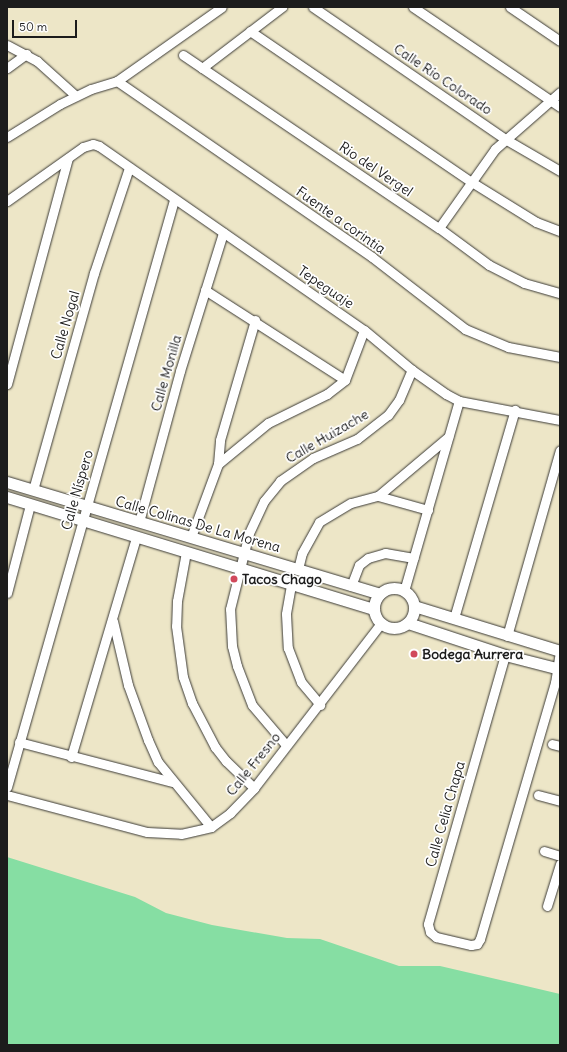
<!DOCTYPE html>
<html>
<head>
<meta charset="utf-8">
<style>
  body { margin:0 }
  #map { position:relative; width:567px; height:1052px; overflow:hidden; background:#ede6c7; font-family:Delius,sans-serif }
  div>[style] { position:absolute }
  [style*='--x'] { left:calc(var(--x)*1px); top:calc(var(--y)*1px); width:calc(var(--w)*1px); rotate:calc(var(--a)*1deg) }
  .green>* { inset:0; background:#86dea3 }
  .roads { filter:drop-shadow(0 0 1px #3b3a36) drop-shadow(0 0 1px #3b3a36) }
  .minor>* { height:9px; margin:-4.5px; padding:0 4.5px; transform-origin:4.5px; border-radius:4.5px; background:#fff }
  .tertiary>* { height:11px; margin:-5.5px; padding:0 5.5px; transform-origin:5.5px; border-radius:5.5px; background:#fff }
  .tertiary>.ring { margin:-5.5px; padding:0; box-sizing:content-box; background:none; border:11px solid #fff; border-radius:50% }
  .dots>* { width:11px; height:11px; translate:-50% -50%; box-sizing:border-box; border:2px solid #fff; border-radius:50% }
  span { translate:-50% -50%; white-space:nowrap; text-align:center; line-height:1.15; -webkit-text-stroke:3.5px #fff; paint-order:stroke }
  .street-label { font-size:14px; color:#1c1c1c }
  .poi-label { font-size:14px; color:#1c1c1c; font-weight:700 }
  .left { translate:0 -50%; text-align:left }
  .frame { position:absolute; inset:0; border:8px solid #1c1c1c; pointer-events:none }
  .scale { position:absolute; left:12px; top:20px; width:65px; height:18px; box-sizing:border-box; border:2px solid #1c1c1c; border-top:0; padding-left:5px; font-size:12px; line-height:14px; white-space:nowrap; color:#1c1c1c; -webkit-text-stroke:3px #fff; paint-order:stroke }
</style>
</head>
<body>
<div id="map">
  <div class="green">
    <div style="clip-path:polygon(7px 857px,135px 897px,166px 913px,212px 925px,287px 938px,320px 939px,399px 966px,440px 966px,560px 994px,560px 1045px,7px 1045px)"></div>
  </div>
  <div class="roads">
    <div class="minor">
      <div style="--x:313;--y:7;--w:233;--a:34.5"></div>
      <div style="--x:505;--y:139;--w:64;--a:30.2"></div>
      <div style="--x:413;--y:7;--w:178;--a:34.2"></div>
      <div style="--x:510;--y:7;--w:60;--a:34.2"></div>
      <div style="--x:250;--y:31;--w:266;--a:34.3"></div>
      <div style="--x:470;--y:181;--w:78;--a:31.8"></div>
      <div style="--x:536;--y:222;--w:26;--a:21"></div>
      <div style="--x:7;--y:45;--w:34;--a:28"></div>
      <div style="--x:37;--y:61;--w:52;--a:41.9"></div>
      <div style="--x:183;--y:55;--w:309;--a:34.1"></div>
      <div style="--x:439;--y:228;--w:62;--a:36.5"></div>
      <div style="--x:489;--y:265;--w:39;--a:27"></div>
      <div style="--x:524;--y:283;--w:37;--a:16"></div>
      <div style="--x:7;--y:68;--w:24;--a:-36"></div>
      <div style="--x:202;--y:68;--w:101;--a:-37.3"></div>
      <div style="--x:117;--y:81;--w:310;--a:34.6"></div>
      <div style="--x:372;--y:257;--w:118;--a:37.7"></div>
      <div style="--x:465;--y:329;--w:47;--a:22.7"></div>
      <div style="--x:508;--y:347;--w:53;--a:10.9"></div>
      <div style="--x:7;--y:137;--w:62;--a:-31.9"></div>
      <div style="--x:60;--y:104;--w:34;--a:-26"></div>
      <div style="--x:91;--y:89;--w:27;--a:-17"></div>
      <div style="--x:117;--y:81;--w:128;--a:-35.2"></div>
      <div style="--x:7;--y:201;--w:93;--a:-35.4"></div>
      <div style="--x:83;--y:147;--w:10;--a:-17"></div>
      <div style="--x:93;--y:144;--w:6;--a:18"></div>
      <div style="--x:99;--y:146;--w:323;--a:34.8"></div>
      <div style="--x:364;--y:330;--w:62;--a:39.8"></div>
      <div style="--x:412;--y:370;--w:42;--a:35.2"></div>
      <div style="--x:446;--y:394;--w:15;--a:28"></div>
      <div style="--x:459;--y:401;--w:103;--a:10.7"></div>
      <div style="--x:439;--y:228;--w:97;--a:-54.7"></div>
      <div style="--x:495;--y:149;--w:86;--a:-41.2"></div>
      <div style="--x:205;--y:290;--w:166;--a:32.7"></div>
      <div style="--x:7;--y:384;--w:234;--a:-74.9"></div>
      <div style="--x:218;--y:464;--w:24;--a:-85"></div>
      <div style="--x:220;--y:440;--w:125;--a:-73.7"></div>
      <div style="--x:33;--y:490;--w:225;--a:-74.3"></div>
      <div style="--x:94;--y:273;--w:111;--a:-71.6"></div>
      <div style="--x:378;--y:496;--w:52;--a:15.6"></div>
      <div style="--x:139;--y:522;--w:156;--a:-74.8"></div>
      <div style="--x:180;--y:371;--w:145;--a:-72.7"></div>
      <div style="--x:191;--y:537;--w:78;--a:-69.7"></div>
      <div style="--x:218;--y:464;--w:65;--a:-39.4"></div>
      <div style="--x:268;--y:423;--w:66;--a:-26.2"></div>
      <div style="--x:327;--y:394;--w:23;--a:-38"></div>
      <div style="--x:345;--y:380;--w:53;--a:-69.2"></div>
      <div style="--x:186;--y:552;--w:50;--a:100.4"></div>
      <div style="--x:177;--y:601;--w:25;--a:92"></div>
      <div style="--x:176;--y:626;--w:51;--a:82.2"></div>
      <div style="--x:183;--y:677;--w:28;--a:71"></div>
      <div style="--x:192;--y:703;--w:50;--a:62.4"></div>
      <div style="--x:215;--y:747;--w:18;--a:52"></div>
      <div style="--x:226;--y:761;--w:39;--a:44"></div>
      <div style="--x:298;--y:569;--w:16;--a:-76"></div>
      <div style="--x:302;--y:553;--w:35;--a:-61"></div>
      <div style="--x:319;--y:522;--w:37;--a:-31"></div>
      <div style="--x:351;--y:503;--w:28;--a:-15"></div>
      <div style="--x:378;--y:496;--w:92;--a:-40.1"></div>
      <div style="--x:291;--y:585;--w:29;--a:100"></div>
      <div style="--x:286;--y:614;--w:34;--a:87"></div>
      <div style="--x:288;--y:648;--w:36;--a:69"></div>
      <div style="--x:301;--y:682;--w:30;--a:50"></div>
      <div style="--x:351;--y:586;--w:22;--a:-69"></div>
      <div style="--x:359;--y:565;--w:11;--a:-38"></div>
      <div style="--x:368;--y:558;--w:18;--a:-16"></div>
      <div style="--x:385;--y:553;--w:29;--a:10"></div>
      <div style="--x:404;--y:591;--w:198;--a:-73.9"></div>
      <div style="--x:7;--y:593;--w:91;--a:-75.4"></div>
      <div style="--x:454;--y:618;--w:217;--a:-73.7"></div>
      <div style="--x:113;--y:621;--w:66;--a:76.8"></div>
      <div style="--x:128;--y:685;--w:59;--a:70"></div>
      <div style="--x:148;--y:740;--w:24;--a:66"></div>
      <div style="--x:158;--y:762;--w:84;--a:50.8"></div>
      <div style="--x:507;--y:636;--w:193;--a:-74.1"></div>
      <div style="--x:505;--y:655;--w:280;--a:106"></div>
      <div style="--x:428;--y:924;--w:8;--a:76"></div>
      <div style="--x:430;--y:932;--w:8;--a:40"></div>
      <div style="--x:436;--y:937;--w:36;--a:13"></div>
      <div style="--x:471;--y:945;--w:6;--a:-9"></div>
      <div style="--x:477;--y:944;--w:6;--a:-59"></div>
      <div style="--x:480;--y:939;--w:267;--a:-73.7"></div>
      <div style="--x:555;--y:683;--w:31;--a:-81"></div>
      <div style="--x:19;--y:742;--w:159;--a:14.6"></div>
      <div style="--x:552;--y:744;--w:8;--a:14"></div>
      <div style="--x:286;--y:745;--w:52;--a:-130.4"></div>
      <div style="--x:252;--y:705;--w:42;--a:-111"></div>
      <div style="--x:237;--y:666;--w:21;--a:-104"></div>
      <div style="--x:232;--y:646;--w:37;--a:-93"></div>
      <div style="--x:230;--y:609;--w:78;--a:-76"></div>
      <div style="--x:249;--y:533;--w:35;--a:-65"></div>
      <div style="--x:264;--y:501;--w:26;--a:-51"></div>
      <div style="--x:280;--y:481;--w:40;--a:-34.9"></div>
      <div style="--x:313;--y:458;--w:48;--a:-23.4"></div>
      <div style="--x:357;--y:439;--w:39;--a:-38"></div>
      <div style="--x:388;--y:415;--w:19;--a:-54"></div>
      <div style="--x:399;--y:400;--w:33;--a:-67"></div>
      <div style="--x:71;--y:757;--w:229;--a:-73.5"></div>
      <div style="--x:7;--y:787;--w:610;--a:-74.12"></div>
      <div style="--x:7;--y:795;--w:145;--a:14.8"></div>
      <div style="--x:147;--y:832;--w:34;--a:3"></div>
      <div style="--x:181;--y:834;--w:31;--a:-13"></div>
      <div style="--x:211;--y:827;--w:24;--a:-36"></div>
      <div style="--x:230;--y:813;--w:35;--a:-46"></div>
      <div style="--x:254;--y:788;--w:208;--a:-52.4"></div>
      <div style="--x:538;--y:795;--w:23;--a:15"></div>
      <div style="--x:544;--y:851;--w:17;--a:17"></div>
      <div style="--x:547;--y:906;--w:44;--a:-72.8"></div>
    </div>
    <div class="tertiary">
      <div style="--x:7;--y:482;--w:389;--a:16.7"></div>
      <div style="--x:7;--y:497;--w:384;--a:17"></div>
      <div class="ring" style="left:374px;top:588px;width:29px;height:29px"></div>
      <div style="--x:414;--y:606;--w:153;--a:17.1"></div>
      <div style="--x:408;--y:623;--w:102;--a:18.3"></div>
      <div style="--x:505;--y:655;--w:57;--a:14.3"></div>
    </div>
  </div>
  <div class="dots">
    <div style="left:234px;top:579px;background:#d1495b"></div>
    <div style="left:414px;top:654px;background:#d1495b"></div>
  </div>
  <div class="street-label">
    <span style="left:443px;top:79px;rotate:34deg">Calle Río Colorado</span>
    <span style="left:376px;top:169px;rotate:34deg">Rio del Vergel</span>
    <span style="left:341px;top:220px;rotate:35deg">Fuente a corintia</span>
    <span style="left:326px;top:287px;rotate:34deg">Tepeguaje</span>
    <span style="left:65px;top:325px;rotate:-74deg">Calle Nogal</span>
    <span style="left:166px;top:373px;rotate:-74deg">Calle Monilla</span>
    <span style="left:327px;top:436px;rotate:-30deg">Calle Huizache</span>
    <span style="left:77px;top:490px;rotate:-74deg">Calle Níspero</span>
    <span style="left:198px;top:524px;rotate:16deg">Calle Colinas De La Morena</span>
    <span style="left:253px;top:764px;rotate:-51deg">Calle Fresno</span>
    <span style="left:445px;top:814px;rotate:-74deg">Calle Celia Chapa</span>
  </div>
  <div class="poi-label">
    <span class="left" style="left:242px;top:579px">Tacos Chago</span>
    <span class="left" style="left:422px;top:654px">Bodega Aurrera</span>
  </div>
  <div class="frame"></div>
  <div class="scale">50 m</div>
</div>
</body>
</html>
